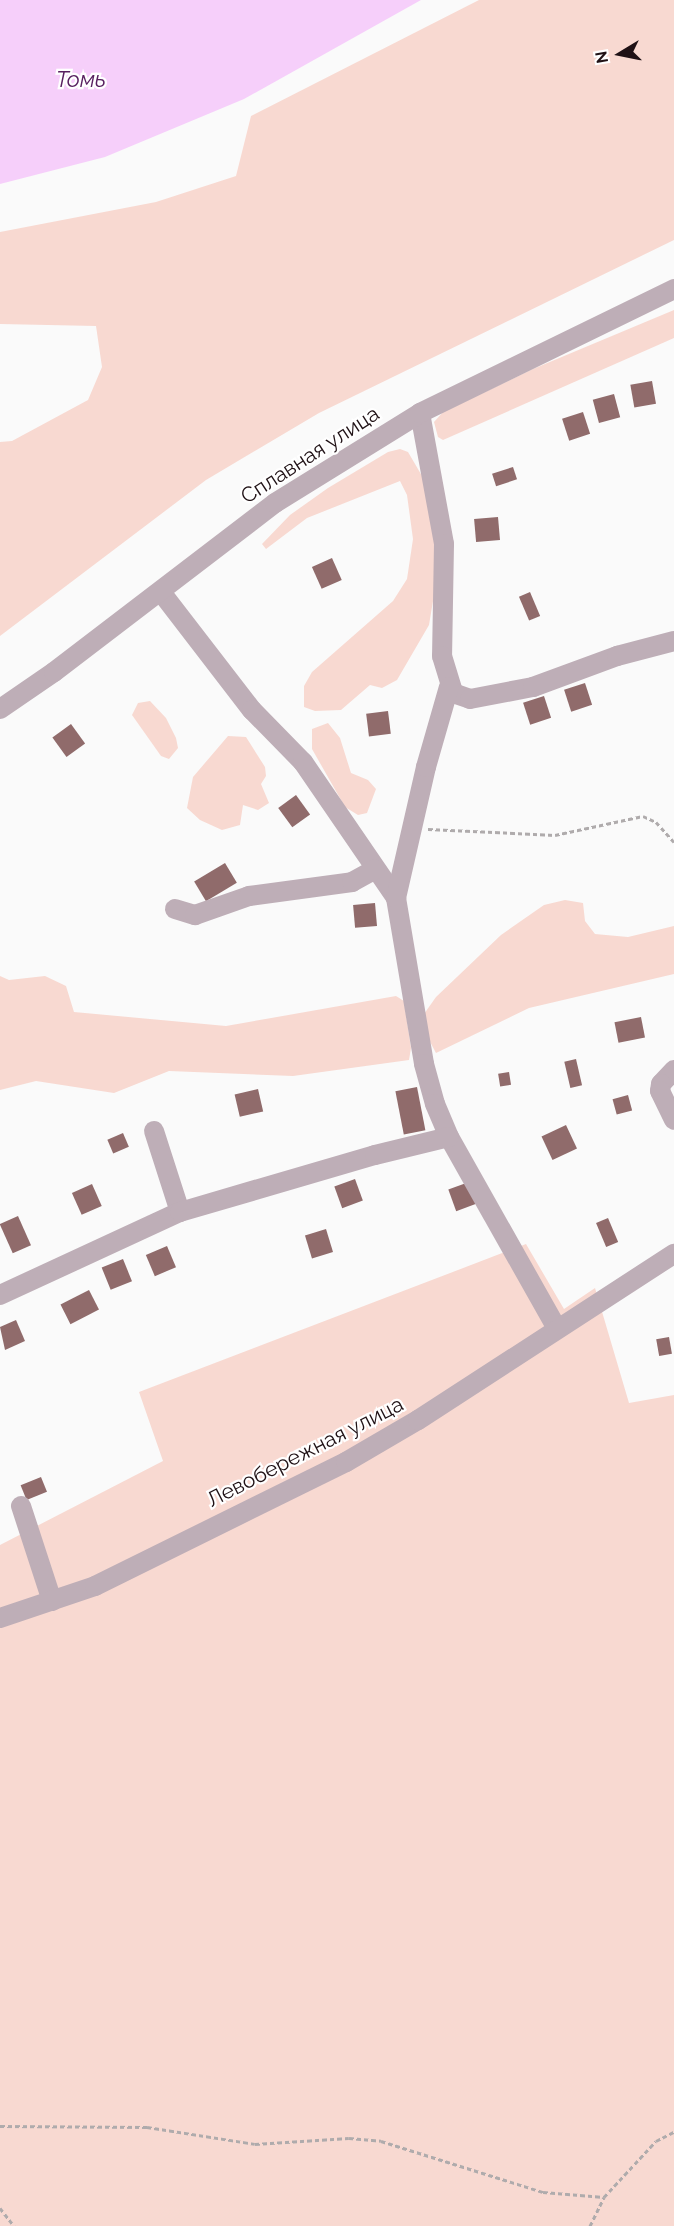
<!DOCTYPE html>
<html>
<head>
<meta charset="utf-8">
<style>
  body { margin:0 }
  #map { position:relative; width:674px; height:2226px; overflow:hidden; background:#fafafa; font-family:Raleway,sans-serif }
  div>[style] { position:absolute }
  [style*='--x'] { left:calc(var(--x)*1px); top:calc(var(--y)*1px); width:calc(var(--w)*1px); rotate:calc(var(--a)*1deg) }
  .green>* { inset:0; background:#f8d9d1 }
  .water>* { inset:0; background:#f6cffa }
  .building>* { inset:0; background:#906b6b; transform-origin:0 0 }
  .path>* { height:3px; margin-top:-1.5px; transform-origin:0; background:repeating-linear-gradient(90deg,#afabac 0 4.5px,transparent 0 7.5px) }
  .minor>* { height:20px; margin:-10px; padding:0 10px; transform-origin:10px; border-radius:10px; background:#beaeb7 }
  span { translate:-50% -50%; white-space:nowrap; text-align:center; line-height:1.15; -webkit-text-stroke:4.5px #fff; paint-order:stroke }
  .street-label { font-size:21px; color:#1f1115 }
  .water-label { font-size:22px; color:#582060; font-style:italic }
  .north { position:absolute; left:590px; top:24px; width:60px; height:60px; -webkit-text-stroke:4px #fff; paint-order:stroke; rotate:260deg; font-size:16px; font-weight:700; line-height:24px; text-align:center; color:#1f1115 }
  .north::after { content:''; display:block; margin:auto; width:21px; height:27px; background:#1f1115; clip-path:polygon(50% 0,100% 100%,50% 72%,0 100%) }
</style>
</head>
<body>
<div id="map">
  <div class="green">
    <div style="clip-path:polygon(479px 0,674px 0,674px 240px,319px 413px,206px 480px,0 636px,0 442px,12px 441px,88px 400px,102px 367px,96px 326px,0 324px,0 232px,156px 202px,236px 176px,251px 116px)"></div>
    <div style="clip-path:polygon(674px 310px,674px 338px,443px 440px,438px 437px,434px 422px,443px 412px,533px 369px)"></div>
    <div style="clip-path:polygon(400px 449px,408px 452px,425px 481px,435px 541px,435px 589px,429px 625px,397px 680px,382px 688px,370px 685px,341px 710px,315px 711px,304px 707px,304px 686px,312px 672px,393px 601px,407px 579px,413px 539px,407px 495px,400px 481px,307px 518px,266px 549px,262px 544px,290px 515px,328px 488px,388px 452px)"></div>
    <div style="clip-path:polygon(150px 701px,166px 718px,176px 738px,178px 748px,169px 759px,161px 756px,132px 715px,138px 703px)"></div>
    <div style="clip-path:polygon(328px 723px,340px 738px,351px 773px,368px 780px,376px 789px,367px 813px,358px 815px,345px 807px,312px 749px,312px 729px)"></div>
    <div style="clip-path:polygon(228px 736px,246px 737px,265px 767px,266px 776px,261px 784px,269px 803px,258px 810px,243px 805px,240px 825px,222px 830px,200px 820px,187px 808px,193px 777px)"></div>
    <div style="clip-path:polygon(565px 900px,583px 903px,585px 921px,595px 934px,628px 937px,674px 926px,674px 974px,529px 1008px,436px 1053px,428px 1038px,424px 1014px,436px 997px,501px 935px,544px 905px)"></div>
    <div style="clip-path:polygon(0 976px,9px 980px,45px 976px,66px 986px,74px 1012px,226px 1026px,396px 996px,404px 1001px,411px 1048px,409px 1060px,293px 1076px,169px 1071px,114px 1093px,36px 1081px,0 1090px)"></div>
    <div style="clip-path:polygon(526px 1244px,564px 1309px,595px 1288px,629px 1403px,674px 1395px,674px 2226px,0 2226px,0 1545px,163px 1461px,139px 1392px)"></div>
  </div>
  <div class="water">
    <div style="clip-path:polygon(0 0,421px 0,244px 99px,105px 157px,0 184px)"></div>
  </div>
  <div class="building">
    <div style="left:652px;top:381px;width:23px;height:22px;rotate:80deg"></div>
    <div style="left:614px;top:394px;width:24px;height:22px;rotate:75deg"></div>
    <div style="left:583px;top:412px;width:23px;height:22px;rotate:72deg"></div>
    <div style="left:513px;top:467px;width:13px;height:22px;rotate:72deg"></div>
    <div style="left:498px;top:517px;width:23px;height:24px;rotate:85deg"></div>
    <div style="left:332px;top:558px;width:24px;height:22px;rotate:66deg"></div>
    <div style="left:530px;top:592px;width:26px;height:12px;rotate:67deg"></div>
    <div style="left:585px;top:683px;width:23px;height:22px;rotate:72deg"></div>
    <div style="left:544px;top:696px;width:23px;height:22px;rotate:72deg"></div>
    <div style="left:388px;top:711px;width:23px;height:22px;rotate:83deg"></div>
    <div style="left:71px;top:724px;width:24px;height:23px;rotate:54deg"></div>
    <div style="left:296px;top:795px;width:24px;height:22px;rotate:54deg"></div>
    <div style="left:225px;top:863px;width:23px;height:36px;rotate:59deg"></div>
    <div style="left:375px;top:903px;width:23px;height:22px;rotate:85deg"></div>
    <div style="left:641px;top:1017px;width:21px;height:27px;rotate:79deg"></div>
    <div style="left:576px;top:1059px;width:27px;height:12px;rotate:77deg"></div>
    <div style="left:509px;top:1072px;width:13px;height:11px;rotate:81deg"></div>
    <div style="left:417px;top:1087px;width:44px;height:22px;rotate:79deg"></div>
    <div style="left:258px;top:1089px;width:23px;height:24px;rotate:77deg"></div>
    <div style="left:628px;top:1095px;width:16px;height:16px;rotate:75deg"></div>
    <div style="left:566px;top:1125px;width:26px;height:27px;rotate:65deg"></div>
    <div style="left:123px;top:1133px;width:15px;height:17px;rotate:67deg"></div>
    <div style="left:355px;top:1179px;width:23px;height:22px;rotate:70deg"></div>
    <div style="left:469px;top:1182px;width:23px;height:22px;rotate:70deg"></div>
    <div style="left:92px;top:1184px;width:24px;height:22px;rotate:66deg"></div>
    <div style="left:18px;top:1216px;width:32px;height:20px;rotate:66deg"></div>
    <div style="left:608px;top:1218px;width:26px;height:13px;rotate:67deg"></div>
    <div style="left:326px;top:1229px;width:24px;height:22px;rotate:73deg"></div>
    <div style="left:167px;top:1246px;width:23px;height:23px;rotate:67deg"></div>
    <div style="left:123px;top:1259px;width:24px;height:23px;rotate:68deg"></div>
    <div style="left:89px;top:1290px;width:22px;height:32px;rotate:63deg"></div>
    <div style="clip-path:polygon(16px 1320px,25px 1341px,5px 1350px,0 1327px)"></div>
    <div style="left:669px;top:1337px;width:17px;height:13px;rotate:80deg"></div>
    <div style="left:41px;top:1477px;width:16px;height:22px;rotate:68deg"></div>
  </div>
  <div class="path">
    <div style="--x:428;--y:829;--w:127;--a:2.7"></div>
    <div style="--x:555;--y:835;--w:90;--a:-12.2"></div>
    <div style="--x:643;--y:816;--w:14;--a:25"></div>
    <div style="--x:656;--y:822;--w:27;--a:48"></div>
    <div style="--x:0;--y:2126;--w:147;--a:0.4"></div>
    <div style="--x:147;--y:2127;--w:109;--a:8.9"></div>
    <div style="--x:255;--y:2144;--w:94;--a:-3.7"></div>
    <div style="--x:349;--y:2138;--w:32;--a:5"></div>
    <div style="--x:381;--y:2141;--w:170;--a:17.5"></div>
    <div style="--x:543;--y:2192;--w:61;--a:4.7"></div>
    <div style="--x:0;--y:2208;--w:23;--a:52"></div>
    <div style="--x:590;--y:2226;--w:32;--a:-64"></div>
    <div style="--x:604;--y:2197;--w:76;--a:-47.1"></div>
    <div style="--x:656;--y:2141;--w:20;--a:-27"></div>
  </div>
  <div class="minor">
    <div style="--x:420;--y:413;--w:133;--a:79.6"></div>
    <div style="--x:444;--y:544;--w:112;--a:91"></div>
    <div style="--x:442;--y:656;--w:39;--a:73"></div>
    <div style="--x:453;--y:693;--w:18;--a:19"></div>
    <div style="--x:470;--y:699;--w:64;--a:-10.8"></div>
    <div style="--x:533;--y:687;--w:90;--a:-20.3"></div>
    <div style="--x:617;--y:656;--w:59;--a:-14.7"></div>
    <div style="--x:161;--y:592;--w:149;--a:52.4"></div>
    <div style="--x:252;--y:710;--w:73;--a:45.6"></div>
    <div style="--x:303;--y:762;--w:165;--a:55.6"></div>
    <div style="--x:396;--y:898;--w:168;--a:80.4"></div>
    <div style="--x:424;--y:1064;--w:41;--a:74.6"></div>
    <div style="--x:435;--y:1104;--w:36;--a:67"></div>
    <div style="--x:449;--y:1137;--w:220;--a:60.6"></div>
    <div style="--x:0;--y:709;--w:65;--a:-34.4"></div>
    <div style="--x:54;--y:672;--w:278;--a:-37.4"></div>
    <div style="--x:275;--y:503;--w:171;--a:-31.8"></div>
    <div style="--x:420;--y:413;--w:283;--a:-26"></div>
    <div style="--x:396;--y:898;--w:134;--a:-77.1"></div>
    <div style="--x:426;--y:767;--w:83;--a:-74"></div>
    <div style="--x:175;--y:909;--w:21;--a:17"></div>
    <div style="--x:195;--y:915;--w:57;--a:-19.4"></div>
    <div style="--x:249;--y:896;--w:104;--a:-7.7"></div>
    <div style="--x:352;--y:882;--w:26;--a:-29"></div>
    <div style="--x:674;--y:1070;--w:19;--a:133"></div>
    <div style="--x:661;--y:1084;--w:7;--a:98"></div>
    <div style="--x:660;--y:1091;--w:32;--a:64"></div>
    <div style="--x:154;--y:1131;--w:85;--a:72.2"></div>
    <div style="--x:0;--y:1295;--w:198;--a:-24.8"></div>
    <div style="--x:180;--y:1212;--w:203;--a:-16.3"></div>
    <div style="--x:375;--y:1155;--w:76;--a:-13.7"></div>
    <div style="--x:21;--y:1506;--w:100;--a:71.9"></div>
    <div style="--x:0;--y:1618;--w:100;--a:-18.6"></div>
    <div style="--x:95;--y:1586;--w:280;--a:-26.3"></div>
    <div style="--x:346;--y:1462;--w:83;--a:-30.3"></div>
    <div style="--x:418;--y:1420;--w:305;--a:-33"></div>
  </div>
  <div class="street-label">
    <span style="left:310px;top:455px;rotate:-33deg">Сплавная улица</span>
    <span style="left:305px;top:1452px;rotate:-27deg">Левобережная улица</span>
  </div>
  <div class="water-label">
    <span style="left:81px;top:80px">Томь</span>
  </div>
  <div class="north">N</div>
</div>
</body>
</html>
